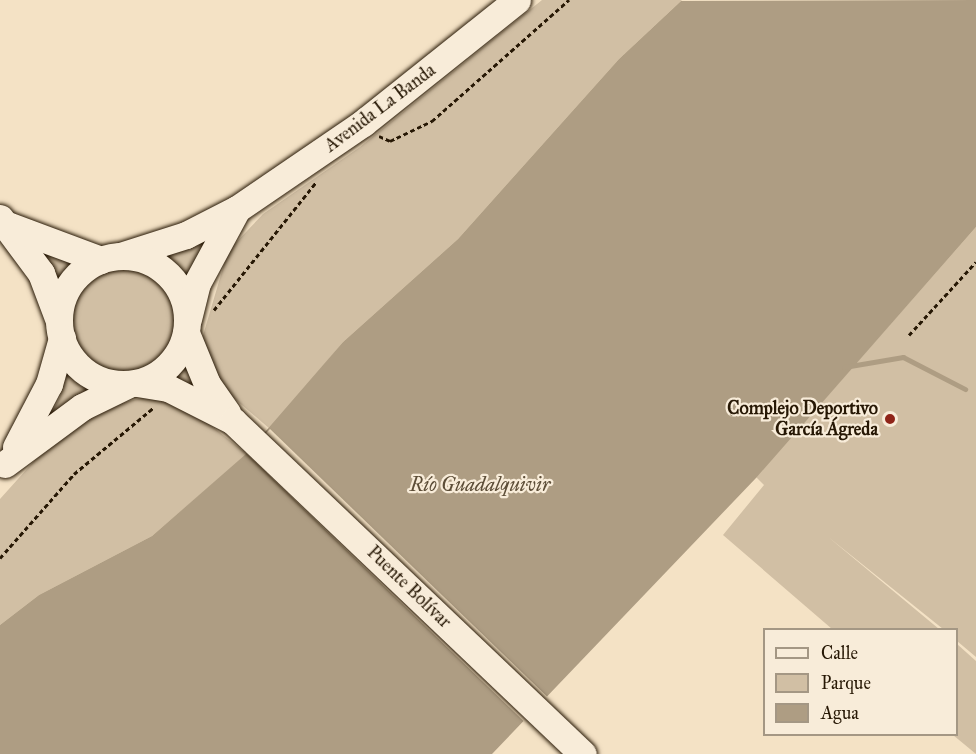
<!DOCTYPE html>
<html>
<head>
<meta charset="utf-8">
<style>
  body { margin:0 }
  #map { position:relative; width:976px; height:754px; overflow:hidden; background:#f4e2c5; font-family:"IM FELL Great Primer",serif }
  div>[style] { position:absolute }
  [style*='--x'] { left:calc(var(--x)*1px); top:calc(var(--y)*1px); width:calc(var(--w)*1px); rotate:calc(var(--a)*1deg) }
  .green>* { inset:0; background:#d1bfa4 }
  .round { border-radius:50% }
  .water>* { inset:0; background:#ae9d83 }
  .pier>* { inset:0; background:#f4e2c5; transform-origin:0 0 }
  .stream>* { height:5px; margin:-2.5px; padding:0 2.5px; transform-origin:2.5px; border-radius:2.5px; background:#ae9d83 }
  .path>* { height:3px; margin-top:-1.5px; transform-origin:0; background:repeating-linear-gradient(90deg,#261704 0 4.5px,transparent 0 7.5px) }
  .roads { filter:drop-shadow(0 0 2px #261704) drop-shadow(0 0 2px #261704) }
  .secondary>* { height:27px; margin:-13.5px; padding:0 13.5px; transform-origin:13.5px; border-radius:13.5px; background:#f8ecd9 }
  .secondary>.ring { margin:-13.5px; padding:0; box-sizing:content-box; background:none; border:27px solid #f8ecd9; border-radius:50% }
  .dots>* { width:16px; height:16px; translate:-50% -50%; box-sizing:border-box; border:3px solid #f8ecd9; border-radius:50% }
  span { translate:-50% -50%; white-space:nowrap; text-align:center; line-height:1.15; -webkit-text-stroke:4.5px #f8ecd9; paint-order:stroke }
  .street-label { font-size:18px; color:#261704 }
  .poi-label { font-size:18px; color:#261704; font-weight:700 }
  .right { translate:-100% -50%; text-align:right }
  .water-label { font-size:20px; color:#5c4d37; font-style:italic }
  .legend { position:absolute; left:763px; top:628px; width:195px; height:108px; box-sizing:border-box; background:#f8ecd9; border:2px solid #a49784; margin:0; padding:8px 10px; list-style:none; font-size:18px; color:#261704 }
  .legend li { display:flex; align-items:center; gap:12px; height:30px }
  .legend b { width:30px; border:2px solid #a49784 }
</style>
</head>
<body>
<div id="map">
  <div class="green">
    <div style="clip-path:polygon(542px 0,682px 0,619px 59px,458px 239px,343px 342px,270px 429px,209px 377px,199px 349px,228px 251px,263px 214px,360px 147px)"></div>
    <div style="clip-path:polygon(976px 227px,976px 657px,957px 641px,956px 630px,943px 629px,827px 536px,939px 629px,832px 629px,723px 535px,764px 485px,756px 477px)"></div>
    <div style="clip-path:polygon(221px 228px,190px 291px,182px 269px,162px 256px)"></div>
    <div style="clip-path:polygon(33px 248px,73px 260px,56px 286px)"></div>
    <div class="round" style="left:71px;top:269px;width:104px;height:104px"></div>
    <div style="clip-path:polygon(183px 358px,203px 394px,169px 378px)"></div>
    <div style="clip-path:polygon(67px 370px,90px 390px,41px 434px,60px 397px)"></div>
    <div style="clip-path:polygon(148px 396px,181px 402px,247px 454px,152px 536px,39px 595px,0 625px,0 499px,35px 460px,104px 408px)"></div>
    <div style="clip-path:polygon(957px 644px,976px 661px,976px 754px,953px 735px)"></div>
  </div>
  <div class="water">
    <div style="clip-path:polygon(976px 0,976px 227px,756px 478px,492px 754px,0 754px,0 625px,39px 595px,152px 536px,246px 454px,343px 342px,458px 239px,619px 59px,681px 1px)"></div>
  </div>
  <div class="pier">
    <div style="left:270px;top:429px;width:388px;height:34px;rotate:44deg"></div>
  </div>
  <div class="stream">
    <div style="--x:844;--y:367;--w:60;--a:-9.6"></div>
    <div style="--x:903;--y:357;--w:70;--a:27.3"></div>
  </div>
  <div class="path">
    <div style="--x:379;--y:136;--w:12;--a:24"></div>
    <div style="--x:390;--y:141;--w:47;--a:-25.5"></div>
    <div style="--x:432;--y:121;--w:183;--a:-41.5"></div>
    <div style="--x:214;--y:310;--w:164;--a:-51.4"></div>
    <div style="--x:909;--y:335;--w:99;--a:-47.5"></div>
    <div style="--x:0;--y:558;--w:112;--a:-48.6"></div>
    <div style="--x:74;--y:474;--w:104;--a:-39.9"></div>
  </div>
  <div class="roads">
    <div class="secondary">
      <div style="--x:0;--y:218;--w:69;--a:53.3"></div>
      <div style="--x:41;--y:273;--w:51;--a:69.4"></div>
      <div style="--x:7;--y:225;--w:100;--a:20.4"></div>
      <div style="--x:120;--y:256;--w:69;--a:-17.7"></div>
      <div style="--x:186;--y:235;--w:57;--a:-27"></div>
      <div style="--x:237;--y:209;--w:153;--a:-34.3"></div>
      <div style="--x:363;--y:123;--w:197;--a:-38.6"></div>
      <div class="ring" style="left:59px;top:256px;width:101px;height:101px"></div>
      <div style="--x:188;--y:319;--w:37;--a:-76"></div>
      <div style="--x:197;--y:283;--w:84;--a:-61.6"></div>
      <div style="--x:186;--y:333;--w:55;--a:67.6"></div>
      <div style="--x:207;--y:384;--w:35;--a:55"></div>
      <div style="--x:137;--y:383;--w:31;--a:9"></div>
      <div style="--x:168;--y:388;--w:73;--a:26.9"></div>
      <div style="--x:233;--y:421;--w:483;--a:43.6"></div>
      <div style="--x:16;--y:447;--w:71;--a:-62.4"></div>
      <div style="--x:49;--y:384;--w:48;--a:-74.2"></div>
      <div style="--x:5;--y:464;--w:96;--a:-36.5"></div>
      <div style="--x:82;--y:407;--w:52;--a:-26.1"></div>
    </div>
  </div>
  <div class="dots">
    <div style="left:890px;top:419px;background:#8f2418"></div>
  </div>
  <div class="street-label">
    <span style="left:380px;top:108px;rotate:-37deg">Avenida La Banda</span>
    <span style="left:409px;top:587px;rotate:44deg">Puente Bolívar</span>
  </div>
  <div class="poi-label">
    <span class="right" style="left:878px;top:419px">Complejo Deportivo<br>García Ágreda</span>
  </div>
  <div class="water-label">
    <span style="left:480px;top:484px">Río Guadalquivir</span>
  </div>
  <ul class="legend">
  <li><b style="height:8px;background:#f8ecd9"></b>Calle</li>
  <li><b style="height:16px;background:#d1bfa4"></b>Parque</li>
  <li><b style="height:16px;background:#ae9d83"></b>Agua</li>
  </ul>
</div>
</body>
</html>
